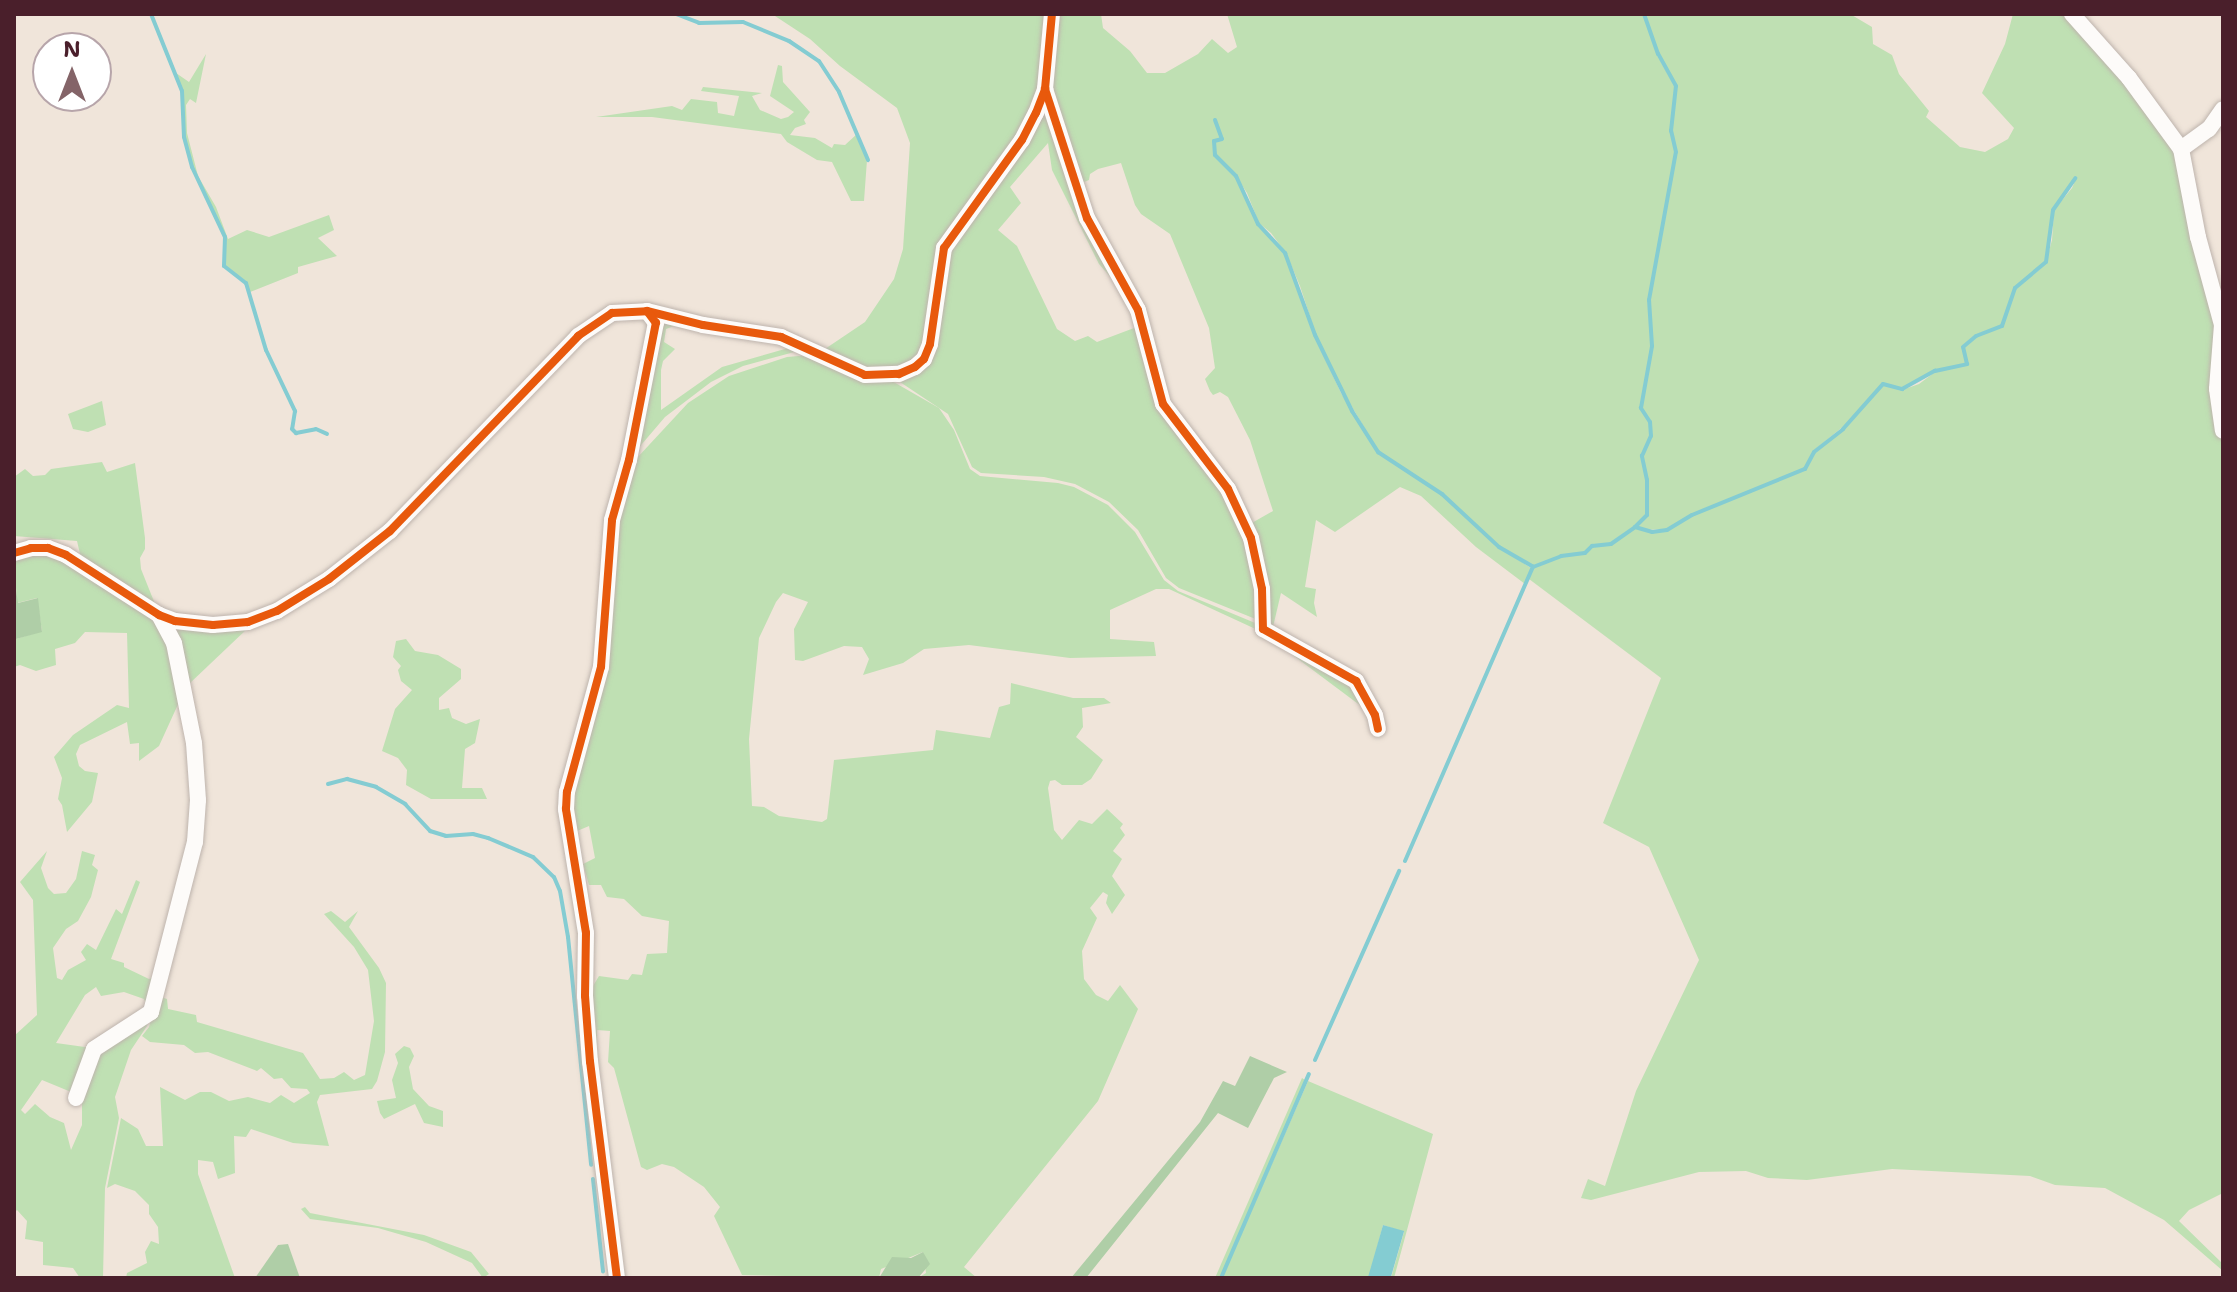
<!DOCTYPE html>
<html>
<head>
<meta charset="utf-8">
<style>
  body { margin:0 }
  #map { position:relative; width:2237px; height:1292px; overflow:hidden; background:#f0e5da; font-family:"Shantell Sans",sans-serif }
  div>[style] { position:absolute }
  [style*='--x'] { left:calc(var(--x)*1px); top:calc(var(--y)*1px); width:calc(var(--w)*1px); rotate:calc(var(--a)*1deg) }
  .green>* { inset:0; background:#bfe0b3 }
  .forest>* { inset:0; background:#afcea7 }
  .water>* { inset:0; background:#84ccd2; transform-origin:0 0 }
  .stream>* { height:4px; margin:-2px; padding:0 2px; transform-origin:2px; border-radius:2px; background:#84ccd2 }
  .roads { filter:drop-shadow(0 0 2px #beb4ad) drop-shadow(0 0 2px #beb4ad) }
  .street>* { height:16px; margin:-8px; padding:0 8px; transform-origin:8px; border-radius:8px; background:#fdfbf9 }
  .cycleway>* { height:8px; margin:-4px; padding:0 4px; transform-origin:4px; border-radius:4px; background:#e8590c }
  span { translate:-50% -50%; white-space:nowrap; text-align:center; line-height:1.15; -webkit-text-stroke:8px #fff; paint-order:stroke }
  .frame { position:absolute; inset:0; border:16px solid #4a1f2b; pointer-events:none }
  .north { position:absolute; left:32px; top:32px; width:80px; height:80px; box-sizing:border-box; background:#fff; border:2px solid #b7a5aa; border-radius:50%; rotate:0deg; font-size:22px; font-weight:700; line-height:32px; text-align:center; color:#4a1f2b }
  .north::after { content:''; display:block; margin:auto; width:28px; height:36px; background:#846468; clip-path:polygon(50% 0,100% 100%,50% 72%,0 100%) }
</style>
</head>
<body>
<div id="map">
  <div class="green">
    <div style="clip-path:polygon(779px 14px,1049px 14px,1033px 114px,951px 231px,928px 342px,913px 366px,868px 374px,822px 351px,865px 322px,894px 279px,903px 249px,910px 143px,897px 108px,840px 66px,810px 39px,775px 16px)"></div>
    <div style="clip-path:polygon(1055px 14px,1101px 14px,1103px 28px,1130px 51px,1147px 73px,1165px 73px,1198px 54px,1212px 39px,1228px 53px,1237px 47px,1227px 14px,1643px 14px,1657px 55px,1675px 87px,1670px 131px,1675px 152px,1648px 300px,1652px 346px,1640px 408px,1649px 422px,1650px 436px,1641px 456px,1646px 480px,1646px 515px,1640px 522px,1610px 543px,1591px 545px,1585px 552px,1532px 566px,1499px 546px,1442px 494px,1379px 452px,1343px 392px,1316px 335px,1300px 286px,1286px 253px,1271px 233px,1259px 223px,1247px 193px,1236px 176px,1216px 154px,1215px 142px,1222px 139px,1215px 119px,1221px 139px,1214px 141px,1215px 155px,1235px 177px,1258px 224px,1285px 254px,1314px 335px,1341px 393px,1378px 453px,1442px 495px,1498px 547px,1531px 568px,1525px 584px,1476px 547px,1421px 496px,1400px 487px,1335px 532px,1316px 520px,1305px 587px,1316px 589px,1314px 603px,1317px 617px,1281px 593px,1272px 631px,1250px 524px,1273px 511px,1250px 440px,1228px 397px,1220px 392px,1213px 395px,1210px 391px,1205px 379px,1215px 368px,1209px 328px,1170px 234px,1141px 214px,1135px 205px,1121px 163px,1098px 169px,1090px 174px,1089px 180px,1077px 185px,1052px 97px)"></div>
    <div style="clip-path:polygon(1644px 14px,1850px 14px,1872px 27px,1873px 44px,1892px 55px,1899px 74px,1929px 111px,1926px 117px,1960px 147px,1985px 152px,2008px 139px,2014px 128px,1982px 93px,2005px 44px,2013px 14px,2066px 14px,2174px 142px,2218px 325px,2216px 408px,2223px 451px,2223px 1193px,2189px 1210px,2179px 1221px,2223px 1264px,2223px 1271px,2164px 1220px,2105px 1188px,2055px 1185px,2030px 1176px,1892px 1169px,1807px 1180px,1768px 1178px,1746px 1171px,1699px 1172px,1591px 1200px,1581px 1198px,1588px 1179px,1605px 1186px,1636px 1091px,1699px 960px,1649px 847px,1603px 823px,1661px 678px,1529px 579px,1533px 568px,1561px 557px,1586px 554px,1592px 547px,1611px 545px,1635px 528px,1652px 533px,1668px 530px,1692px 515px,1806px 470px,1814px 452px,1851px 422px,1884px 384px,1902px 390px,1919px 384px,1935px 372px,1968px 364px,1964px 347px,1976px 337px,2002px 326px,2016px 288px,2039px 270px,2046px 262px,2052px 240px,2054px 210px,2072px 188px,2076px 179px,2052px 209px,2045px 261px,2015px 288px,2001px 325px,1975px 335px,1962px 346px,1966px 363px,1934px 371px,1902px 388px,1883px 383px,1850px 421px,1813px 451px,1805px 469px,1692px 514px,1667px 529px,1643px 530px,1637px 527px,1648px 515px,1648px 479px,1642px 457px,1651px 436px,1651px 421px,1641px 408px,1653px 346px,1650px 300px,1677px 152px,1672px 131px,1677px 86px,1659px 54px)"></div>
    <div style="clip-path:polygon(206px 54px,196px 103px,190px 99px,186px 105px,187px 133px,198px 176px,216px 207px,228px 239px,247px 230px,269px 237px,329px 215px,334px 230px,318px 238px,337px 256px,298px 267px,298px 273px,250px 292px,246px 283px,225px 266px,225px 237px,198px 182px,185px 137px,182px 91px,176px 73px,189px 82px)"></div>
    <div style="clip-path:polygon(778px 65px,782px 66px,783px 82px,810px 112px,804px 120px,806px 124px,795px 128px,790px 135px,815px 138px,832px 148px,834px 144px,845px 145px,857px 134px,867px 160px,864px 201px,851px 201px,832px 162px,817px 160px,787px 142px,781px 134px,652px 117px,596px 117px,672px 106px,682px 110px,691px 99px,717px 102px,718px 113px,734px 116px,739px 96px,701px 91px,703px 87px,762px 93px,752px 96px,760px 110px,781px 119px,788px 117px,794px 112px,770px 96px)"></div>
    <div style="clip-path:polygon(1045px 97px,1113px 280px,1099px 264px,1052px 170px,1048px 143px,1010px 187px,1021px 203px,998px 230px,1017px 246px,1057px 329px,1075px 341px,1088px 336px,1097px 342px,1134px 328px,1135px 322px,1160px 401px,1247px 532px,1258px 620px,1179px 588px,1166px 578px,1138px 530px,1109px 502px,1075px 484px,1044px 477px,981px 473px,972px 467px,948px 414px,891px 376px,916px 370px,941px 260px)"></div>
    <div style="clip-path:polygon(658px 319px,704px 333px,674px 326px,666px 329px,664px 342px,675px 349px,663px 361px,661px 370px,661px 410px,722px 367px,799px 345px,798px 351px,743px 366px,711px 382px,665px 417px,636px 451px)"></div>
    <div style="clip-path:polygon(810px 355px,885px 377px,939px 408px,954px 430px,970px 469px,980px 476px,1058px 483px,1074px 487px,1108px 505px,1135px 532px,1164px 580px,1178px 591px,1260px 625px,1354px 685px,1373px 715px,1262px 632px,1169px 589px,1156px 589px,1110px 610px,1110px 639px,1154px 642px,1156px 656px,1070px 658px,969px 645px,924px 649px,903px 663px,863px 675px,869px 659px,862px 647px,844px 646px,803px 661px,795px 660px,794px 629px,808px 602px,783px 593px,776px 602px,759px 638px,749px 739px,752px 806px,764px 807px,779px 816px,822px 822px,827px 819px,834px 760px,933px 750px,936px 730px,990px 738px,999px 707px,1010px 704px,1011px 683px,1073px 698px,1104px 698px,1111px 703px,1082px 708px,1083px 727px,1076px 737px,1103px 760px,1091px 779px,1082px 785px,1062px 785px,1055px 780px,1050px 781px,1048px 788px,1054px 830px,1062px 840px,1079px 820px,1092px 824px,1107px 809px,1123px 824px,1120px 828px,1125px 835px,1113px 851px,1122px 859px,1112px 876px,1125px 895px,1112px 914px,1106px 903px,1108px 895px,1103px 892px,1090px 908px,1097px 918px,1082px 951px,1084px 979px,1096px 995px,1108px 1001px,1120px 985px,1138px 1009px,1098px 1101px,964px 1267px,977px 1278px,918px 1278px,926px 1273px,923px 1252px,881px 1269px,879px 1278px,742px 1275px,714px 1216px,720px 1207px,704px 1187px,674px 1167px,662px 1164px,647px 1170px,641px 1167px,614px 1068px,608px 1062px,610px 1031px,597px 1030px,597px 1060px,587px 996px,599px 976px,628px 980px,632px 974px,642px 975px,647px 954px,667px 953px,669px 921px,642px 916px,624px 899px,607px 897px,601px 885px,589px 885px,583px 864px,595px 858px,589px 826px,570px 834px,568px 809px,599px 692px,615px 520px,636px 459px,688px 403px,729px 376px,787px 357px)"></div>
    <div style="clip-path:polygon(102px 401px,106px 425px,88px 432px,73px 429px,68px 414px)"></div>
    <div style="clip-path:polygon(102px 462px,107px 472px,135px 463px,145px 538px,145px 549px,140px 558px,141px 569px,157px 609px,81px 558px,77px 541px,14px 536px,14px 477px,25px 469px,33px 476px,45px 475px,51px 469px)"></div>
    <div style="clip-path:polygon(47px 551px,164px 627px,180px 700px,159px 746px,139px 761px,139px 743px,130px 744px,127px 722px,80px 745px,76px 754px,79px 766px,85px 771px,98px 773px,92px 802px,67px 832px,62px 805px,58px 799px,62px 778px,54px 757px,73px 735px,117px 705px,129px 708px,127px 633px,85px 632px,75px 643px,55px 649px,56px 665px,36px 671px,20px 665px,14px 667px,16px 639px,42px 631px,37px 598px,17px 603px,14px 557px)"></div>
    <div style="clip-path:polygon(175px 628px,248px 628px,189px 684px)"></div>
    <div style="clip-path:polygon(406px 639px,415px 651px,438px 655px,461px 669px,461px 679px,439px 698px,439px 710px,449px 708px,452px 718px,466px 724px,480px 719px,475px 743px,465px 749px,462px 788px,482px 788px,487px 799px,431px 799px,406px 785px,407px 770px,398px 758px,382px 751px,395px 709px,412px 690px,401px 681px,398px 670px,401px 666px,393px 657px,396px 641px)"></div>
    <div style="clip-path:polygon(47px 851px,41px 868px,48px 888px,54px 894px,66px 893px,76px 879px,82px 851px,95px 855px,92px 865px,98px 870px,91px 897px,78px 921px,66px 929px,53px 948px,57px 978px,62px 980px,68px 970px,86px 960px,81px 952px,87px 944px,96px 950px,116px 909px,122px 914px,136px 880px,140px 882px,111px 959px,124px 963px,124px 967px,149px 979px,158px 976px,149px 1011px,144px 999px,124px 992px,101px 996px,96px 987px,85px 995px,56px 1043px,92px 1048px,76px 1094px,42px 1080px,21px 1110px,25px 1114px,35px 1104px,50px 1117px,64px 1123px,71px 1150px,82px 1125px,82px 1099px,96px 1051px,149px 1016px,147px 1026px,131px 1050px,115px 1097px,119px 1118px,105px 1188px,103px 1278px,80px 1278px,73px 1268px,43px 1265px,43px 1242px,25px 1239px,27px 1221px,17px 1210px,14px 1213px,14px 1036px,37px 1015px,33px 900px,20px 882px)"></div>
    <div style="clip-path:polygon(331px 911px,345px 922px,358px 911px,349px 927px,379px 968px,386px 983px,385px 1052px,377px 1081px,372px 1089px,320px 1095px,317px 1102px,329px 1146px,293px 1143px,251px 1129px,246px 1137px,234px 1136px,235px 1173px,218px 1179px,213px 1162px,198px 1160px,198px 1174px,235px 1278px,126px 1278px,127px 1273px,147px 1263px,145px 1252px,151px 1241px,159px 1244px,158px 1227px,149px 1214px,149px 1205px,135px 1191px,115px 1184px,107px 1188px,121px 1118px,138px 1129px,146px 1146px,163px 1146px,160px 1087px,185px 1100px,200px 1092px,211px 1092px,229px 1101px,248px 1097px,270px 1103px,281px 1095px,294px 1103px,310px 1093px,307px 1089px,291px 1088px,282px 1078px,274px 1079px,261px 1068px,257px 1071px,208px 1052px,195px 1053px,184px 1045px,150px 1042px,142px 1036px,149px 1027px,158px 996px,167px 999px,168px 1009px,196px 1015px,197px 1022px,303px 1053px,320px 1079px,334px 1078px,344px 1072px,354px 1080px,365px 1075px,374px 1021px,368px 970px,354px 947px,324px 914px)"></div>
    <div style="clip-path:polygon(404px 1046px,410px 1048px,414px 1056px,409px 1067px,413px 1089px,429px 1106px,443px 1111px,443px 1127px,424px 1123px,415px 1104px,384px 1119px,380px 1113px,377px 1101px,396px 1098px,392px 1080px,398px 1063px,395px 1054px)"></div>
    <div style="clip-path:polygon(1302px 1078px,1305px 1080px,1220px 1278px,1215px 1278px)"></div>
    <div style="clip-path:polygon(1308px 1081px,1433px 1134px,1394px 1278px,1391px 1278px,1404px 1232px,1383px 1225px,1369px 1278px,1222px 1278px)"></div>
    <div style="clip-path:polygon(305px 1207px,310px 1213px,424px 1235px,471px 1252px,489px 1274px,483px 1278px,472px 1263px,426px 1242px,378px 1228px,310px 1219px,301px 1209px)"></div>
  </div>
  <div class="forest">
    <div style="clip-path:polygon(14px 577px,18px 603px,38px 598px,42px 632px,16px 639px,14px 656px)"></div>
    <div style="clip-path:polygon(1250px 1056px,1287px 1072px,1274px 1078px,1248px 1128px,1218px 1113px,1086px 1278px,1071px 1278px,1200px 1122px,1223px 1081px,1235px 1086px)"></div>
    <div style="clip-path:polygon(288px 1244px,300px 1278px,255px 1278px,278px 1245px)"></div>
    <div style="clip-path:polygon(923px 1252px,930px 1264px,918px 1278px,879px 1278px,892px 1257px,911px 1258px)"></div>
  </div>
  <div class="water">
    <div style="left:1383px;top:1225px;width:22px;height:55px;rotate:16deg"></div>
  </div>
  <div class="stream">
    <div style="--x:151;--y:14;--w:83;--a:68.1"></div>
    <div style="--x:182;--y:91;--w:46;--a:87.5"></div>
    <div style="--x:184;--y:137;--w:31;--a:75"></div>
    <div style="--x:192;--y:167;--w:77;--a:64.8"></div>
    <div style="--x:225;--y:237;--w:29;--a:92"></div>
    <div style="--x:224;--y:266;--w:28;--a:38"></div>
    <div style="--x:246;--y:283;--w:70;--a:73.4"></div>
    <div style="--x:266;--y:350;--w:68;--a:64.6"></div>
    <div style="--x:295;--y:411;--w:18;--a:99"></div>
    <div style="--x:292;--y:429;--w:6;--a:45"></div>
    <div style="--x:296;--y:433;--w:20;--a:-11"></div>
    <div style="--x:316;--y:429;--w:12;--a:24"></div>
    <div style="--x:676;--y:14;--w:25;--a:21"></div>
    <div style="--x:699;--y:23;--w:44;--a:-1.3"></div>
    <div style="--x:743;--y:22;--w:50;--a:22.4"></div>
    <div style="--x:789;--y:41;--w:36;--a:34"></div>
    <div style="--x:819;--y:61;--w:37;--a:57"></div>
    <div style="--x:839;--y:92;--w:74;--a:66.9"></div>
    <div style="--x:1215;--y:120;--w:20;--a:70"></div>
    <div style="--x:1222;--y:139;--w:8;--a:166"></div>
    <div style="--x:1214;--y:141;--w:14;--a:86"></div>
    <div style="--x:1215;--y:155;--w:30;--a:45"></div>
    <div style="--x:1236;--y:176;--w:53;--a:65.4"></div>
    <div style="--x:1258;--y:224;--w:40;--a:47"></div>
    <div style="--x:1285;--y:253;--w:87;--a:69.9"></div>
    <div style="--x:1315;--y:335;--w:85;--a:64"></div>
    <div style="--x:1352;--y:411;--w:49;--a:57.6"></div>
    <div style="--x:1378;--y:452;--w:77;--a:33.3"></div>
    <div style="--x:1442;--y:494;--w:78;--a:42.9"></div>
    <div style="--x:1499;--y:547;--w:39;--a:30"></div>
    <div style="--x:1533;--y:567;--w:30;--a:-21"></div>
    <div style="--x:1561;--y:556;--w:24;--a:-7"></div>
    <div style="--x:1585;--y:553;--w:10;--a:-45"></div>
    <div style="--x:1592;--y:546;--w:19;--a:-6"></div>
    <div style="--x:1611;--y:544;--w:29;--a:-35"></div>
    <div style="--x:1635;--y:527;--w:18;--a:16"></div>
    <div style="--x:1652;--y:532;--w:15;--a:-8"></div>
    <div style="--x:1667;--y:530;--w:29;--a:-31"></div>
    <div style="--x:1692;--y:515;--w:122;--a:-22.2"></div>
    <div style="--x:1805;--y:469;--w:19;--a:-62"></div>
    <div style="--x:1814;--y:452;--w:37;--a:-38"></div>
    <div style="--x:1843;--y:429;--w:60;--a:-48.4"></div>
    <div style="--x:1883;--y:384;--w:20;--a:15"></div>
    <div style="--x:1902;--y:389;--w:38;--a:-29"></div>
    <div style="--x:1935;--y:371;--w:33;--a:-12"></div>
    <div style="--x:1967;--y:364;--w:17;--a:-103"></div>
    <div style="--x:1963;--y:347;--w:17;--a:-40"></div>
    <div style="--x:1976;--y:336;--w:28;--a:-21"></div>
    <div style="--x:2002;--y:326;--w:40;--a:-71.1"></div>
    <div style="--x:2015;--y:288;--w:40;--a:-40"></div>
    <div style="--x:2046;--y:262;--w:52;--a:-82.3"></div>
    <div style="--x:2053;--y:210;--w:39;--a:-55"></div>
    <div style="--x:1635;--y:527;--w:17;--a:-45"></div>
    <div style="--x:1647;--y:515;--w:35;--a:-90"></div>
    <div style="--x:1647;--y:480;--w:25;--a:-102"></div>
    <div style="--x:1642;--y:456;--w:22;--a:-66"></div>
    <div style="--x:1651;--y:436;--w:14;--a:-94"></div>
    <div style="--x:1650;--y:422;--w:17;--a:-123"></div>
    <div style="--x:1641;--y:408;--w:63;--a:-79.9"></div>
    <div style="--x:1652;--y:346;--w:46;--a:-93.7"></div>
    <div style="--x:1649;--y:300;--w:150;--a:-79.7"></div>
    <div style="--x:1676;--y:152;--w:22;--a:-103"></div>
    <div style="--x:1671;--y:131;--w:45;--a:-83.7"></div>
    <div style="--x:1676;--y:86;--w:37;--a:-119"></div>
    <div style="--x:1658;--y:54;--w:42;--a:-109.3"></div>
    <div style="--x:328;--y:784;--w:20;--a:-15"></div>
    <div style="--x:347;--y:779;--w:30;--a:15"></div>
    <div style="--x:376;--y:787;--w:34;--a:30"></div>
    <div style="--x:405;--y:804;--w:37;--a:47"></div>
    <div style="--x:430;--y:831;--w:17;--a:17"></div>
    <div style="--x:446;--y:836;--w:27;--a:-4"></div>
    <div style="--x:473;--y:834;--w:16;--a:15"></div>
    <div style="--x:488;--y:838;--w:49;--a:22.9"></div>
    <div style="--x:533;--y:857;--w:29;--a:44"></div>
    <div style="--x:554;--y:877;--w:15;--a:67"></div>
    <div style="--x:560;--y:891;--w:47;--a:80.1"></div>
    <div style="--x:568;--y:937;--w:229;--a:84.2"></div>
    <div style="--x:1405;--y:861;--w:321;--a:-66.5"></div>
    <div style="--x:1315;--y:1060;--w:207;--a:-66"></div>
    <div style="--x:593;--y:1179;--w:93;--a:83.8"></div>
    <div style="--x:1221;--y:1278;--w:222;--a:-66.7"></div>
  </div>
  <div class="roads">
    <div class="street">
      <div style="--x:2072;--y:14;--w:86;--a:48.3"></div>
      <div style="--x:2129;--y:78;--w:88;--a:53.8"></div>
      <div style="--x:2181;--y:149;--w:90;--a:79.1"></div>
      <div style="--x:2198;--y:237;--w:91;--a:74.7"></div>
      <div style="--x:2222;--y:325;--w:64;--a:94.5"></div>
      <div style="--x:2217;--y:389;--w:42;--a:81.9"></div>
      <div style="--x:1045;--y:89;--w:136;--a:72"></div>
      <div style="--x:1087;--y:218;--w:105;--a:61"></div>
      <div style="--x:1138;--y:310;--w:97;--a:75.1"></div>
      <div style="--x:1163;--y:404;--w:107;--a:52.6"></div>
      <div style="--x:1228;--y:489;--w:54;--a:64.9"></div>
      <div style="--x:1251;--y:538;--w:52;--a:77.8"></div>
      <div style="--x:1262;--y:589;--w:40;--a:88.6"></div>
      <div style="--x:1263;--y:629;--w:107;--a:29.2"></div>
      <div style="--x:1356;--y:681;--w:39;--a:61"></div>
      <div style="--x:1375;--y:715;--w:14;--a:78"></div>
      <div style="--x:2181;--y:149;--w:34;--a:-36"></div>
      <div style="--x:2209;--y:129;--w:24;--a:-55"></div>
      <div style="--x:14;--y:553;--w:18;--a:-16"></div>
      <div style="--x:31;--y:548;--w:17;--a:0"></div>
      <div style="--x:48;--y:548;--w:19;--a:21"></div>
      <div style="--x:66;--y:555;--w:111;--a:32.8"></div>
      <div style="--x:159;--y:615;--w:17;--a:21"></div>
      <div style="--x:175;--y:621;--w:38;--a:6"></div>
      <div style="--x:213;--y:625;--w:35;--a:-5"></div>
      <div style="--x:248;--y:622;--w:31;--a:-21"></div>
      <div style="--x:277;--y:611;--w:61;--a:-31.6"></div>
      <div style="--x:329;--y:579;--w:78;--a:-38.2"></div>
      <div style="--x:390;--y:531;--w:271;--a:-46"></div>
      <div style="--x:578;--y:336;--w:41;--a:-34.1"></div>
      <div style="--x:612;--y:313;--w:35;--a:-3"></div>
      <div style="--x:647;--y:311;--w:58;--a:14"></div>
      <div style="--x:703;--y:325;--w:79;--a:8.7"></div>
      <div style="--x:781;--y:337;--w:92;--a:24.3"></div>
      <div style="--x:865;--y:375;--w:34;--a:-2"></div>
      <div style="--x:899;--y:374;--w:17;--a:-24"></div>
      <div style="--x:915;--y:367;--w:12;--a:-42"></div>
      <div style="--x:924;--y:359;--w:16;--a:-68"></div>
      <div style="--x:930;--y:344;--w:97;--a:-81.7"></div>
      <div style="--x:944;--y:248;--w:133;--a:-54.2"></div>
      <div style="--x:1022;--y:140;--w:30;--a:-63"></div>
      <div style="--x:1036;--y:113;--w:26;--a:-69"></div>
      <div style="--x:1045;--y:89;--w:75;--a:-84.7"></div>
      <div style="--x:76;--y:1098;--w:52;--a:-69.8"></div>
      <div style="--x:94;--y:1049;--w:68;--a:-33"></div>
      <div style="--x:151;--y:1012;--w:176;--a:-75.5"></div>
      <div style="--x:195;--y:842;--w:42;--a:-85.9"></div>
      <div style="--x:198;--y:800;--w:57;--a:-94"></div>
      <div style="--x:194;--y:743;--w:102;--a:-101.3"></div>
      <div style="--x:174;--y:643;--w:32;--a:-118"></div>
      <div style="--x:617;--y:1278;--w:218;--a:-97.1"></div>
      <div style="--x:590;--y:1062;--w:66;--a:-94.3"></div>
      <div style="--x:585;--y:996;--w:63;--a:-89.1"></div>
      <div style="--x:586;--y:933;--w:126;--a:-99.2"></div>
      <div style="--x:566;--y:809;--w:17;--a:-87"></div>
      <div style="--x:567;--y:792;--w:130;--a:-74.8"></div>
      <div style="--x:601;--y:667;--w:147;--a:-85.7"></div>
      <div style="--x:612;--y:520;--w:62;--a:-74.2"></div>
      <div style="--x:629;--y:460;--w:140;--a:-78.9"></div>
      <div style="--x:656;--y:323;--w:15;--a:-127"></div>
    </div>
  </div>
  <div class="cycleway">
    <div style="--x:1045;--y:89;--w:136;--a:72"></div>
    <div style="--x:1087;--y:218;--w:105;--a:61"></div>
    <div style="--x:1138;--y:310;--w:97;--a:75.1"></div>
    <div style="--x:1163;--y:404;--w:107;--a:52.6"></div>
    <div style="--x:1228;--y:489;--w:54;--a:64.9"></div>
    <div style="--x:1251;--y:538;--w:52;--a:77.8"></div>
    <div style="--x:1262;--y:589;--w:40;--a:88.6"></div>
    <div style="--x:1263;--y:629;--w:107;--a:29.2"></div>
    <div style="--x:1356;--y:681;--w:39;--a:61"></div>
    <div style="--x:1375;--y:715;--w:14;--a:78"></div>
    <div style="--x:14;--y:553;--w:18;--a:-16"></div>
    <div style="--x:31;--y:548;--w:17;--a:0"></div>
    <div style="--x:48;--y:548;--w:19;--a:21"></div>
    <div style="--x:66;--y:555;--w:111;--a:32.8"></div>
    <div style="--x:159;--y:615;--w:17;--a:21"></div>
    <div style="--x:175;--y:621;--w:38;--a:6"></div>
    <div style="--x:213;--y:625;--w:35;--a:-5"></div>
    <div style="--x:248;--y:622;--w:31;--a:-21"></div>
    <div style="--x:277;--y:611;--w:61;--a:-31.6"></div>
    <div style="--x:329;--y:579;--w:78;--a:-38.2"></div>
    <div style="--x:390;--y:531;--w:271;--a:-46"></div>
    <div style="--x:578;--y:336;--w:41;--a:-34.1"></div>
    <div style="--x:612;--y:313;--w:35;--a:-3"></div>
    <div style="--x:647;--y:311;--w:58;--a:14"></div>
    <div style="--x:703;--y:325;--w:79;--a:8.7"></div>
    <div style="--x:781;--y:337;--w:92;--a:24.3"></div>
    <div style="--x:865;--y:375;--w:34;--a:-2"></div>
    <div style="--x:899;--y:374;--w:17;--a:-24"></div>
    <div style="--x:915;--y:367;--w:12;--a:-42"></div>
    <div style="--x:924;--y:359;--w:16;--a:-68"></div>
    <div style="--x:930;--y:344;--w:97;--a:-81.7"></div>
    <div style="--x:944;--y:248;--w:133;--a:-54.2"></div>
    <div style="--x:1022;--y:140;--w:30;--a:-63"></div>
    <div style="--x:1036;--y:113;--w:26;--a:-69"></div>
    <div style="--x:1045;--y:89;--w:75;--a:-84.7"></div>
    <div style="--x:617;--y:1278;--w:218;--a:-97.1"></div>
    <div style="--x:590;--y:1062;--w:66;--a:-94.3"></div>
    <div style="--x:585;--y:996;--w:63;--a:-89.1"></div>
    <div style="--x:586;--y:933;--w:126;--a:-99.2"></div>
    <div style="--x:566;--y:809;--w:17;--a:-87"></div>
    <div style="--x:567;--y:792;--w:130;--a:-74.8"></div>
    <div style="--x:601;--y:667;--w:147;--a:-85.7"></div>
    <div style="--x:612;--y:520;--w:62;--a:-74.2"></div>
    <div style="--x:629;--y:460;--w:140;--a:-78.9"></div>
    <div style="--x:656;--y:323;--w:15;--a:-127"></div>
  </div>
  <div class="frame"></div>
  <div class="north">N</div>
</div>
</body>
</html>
